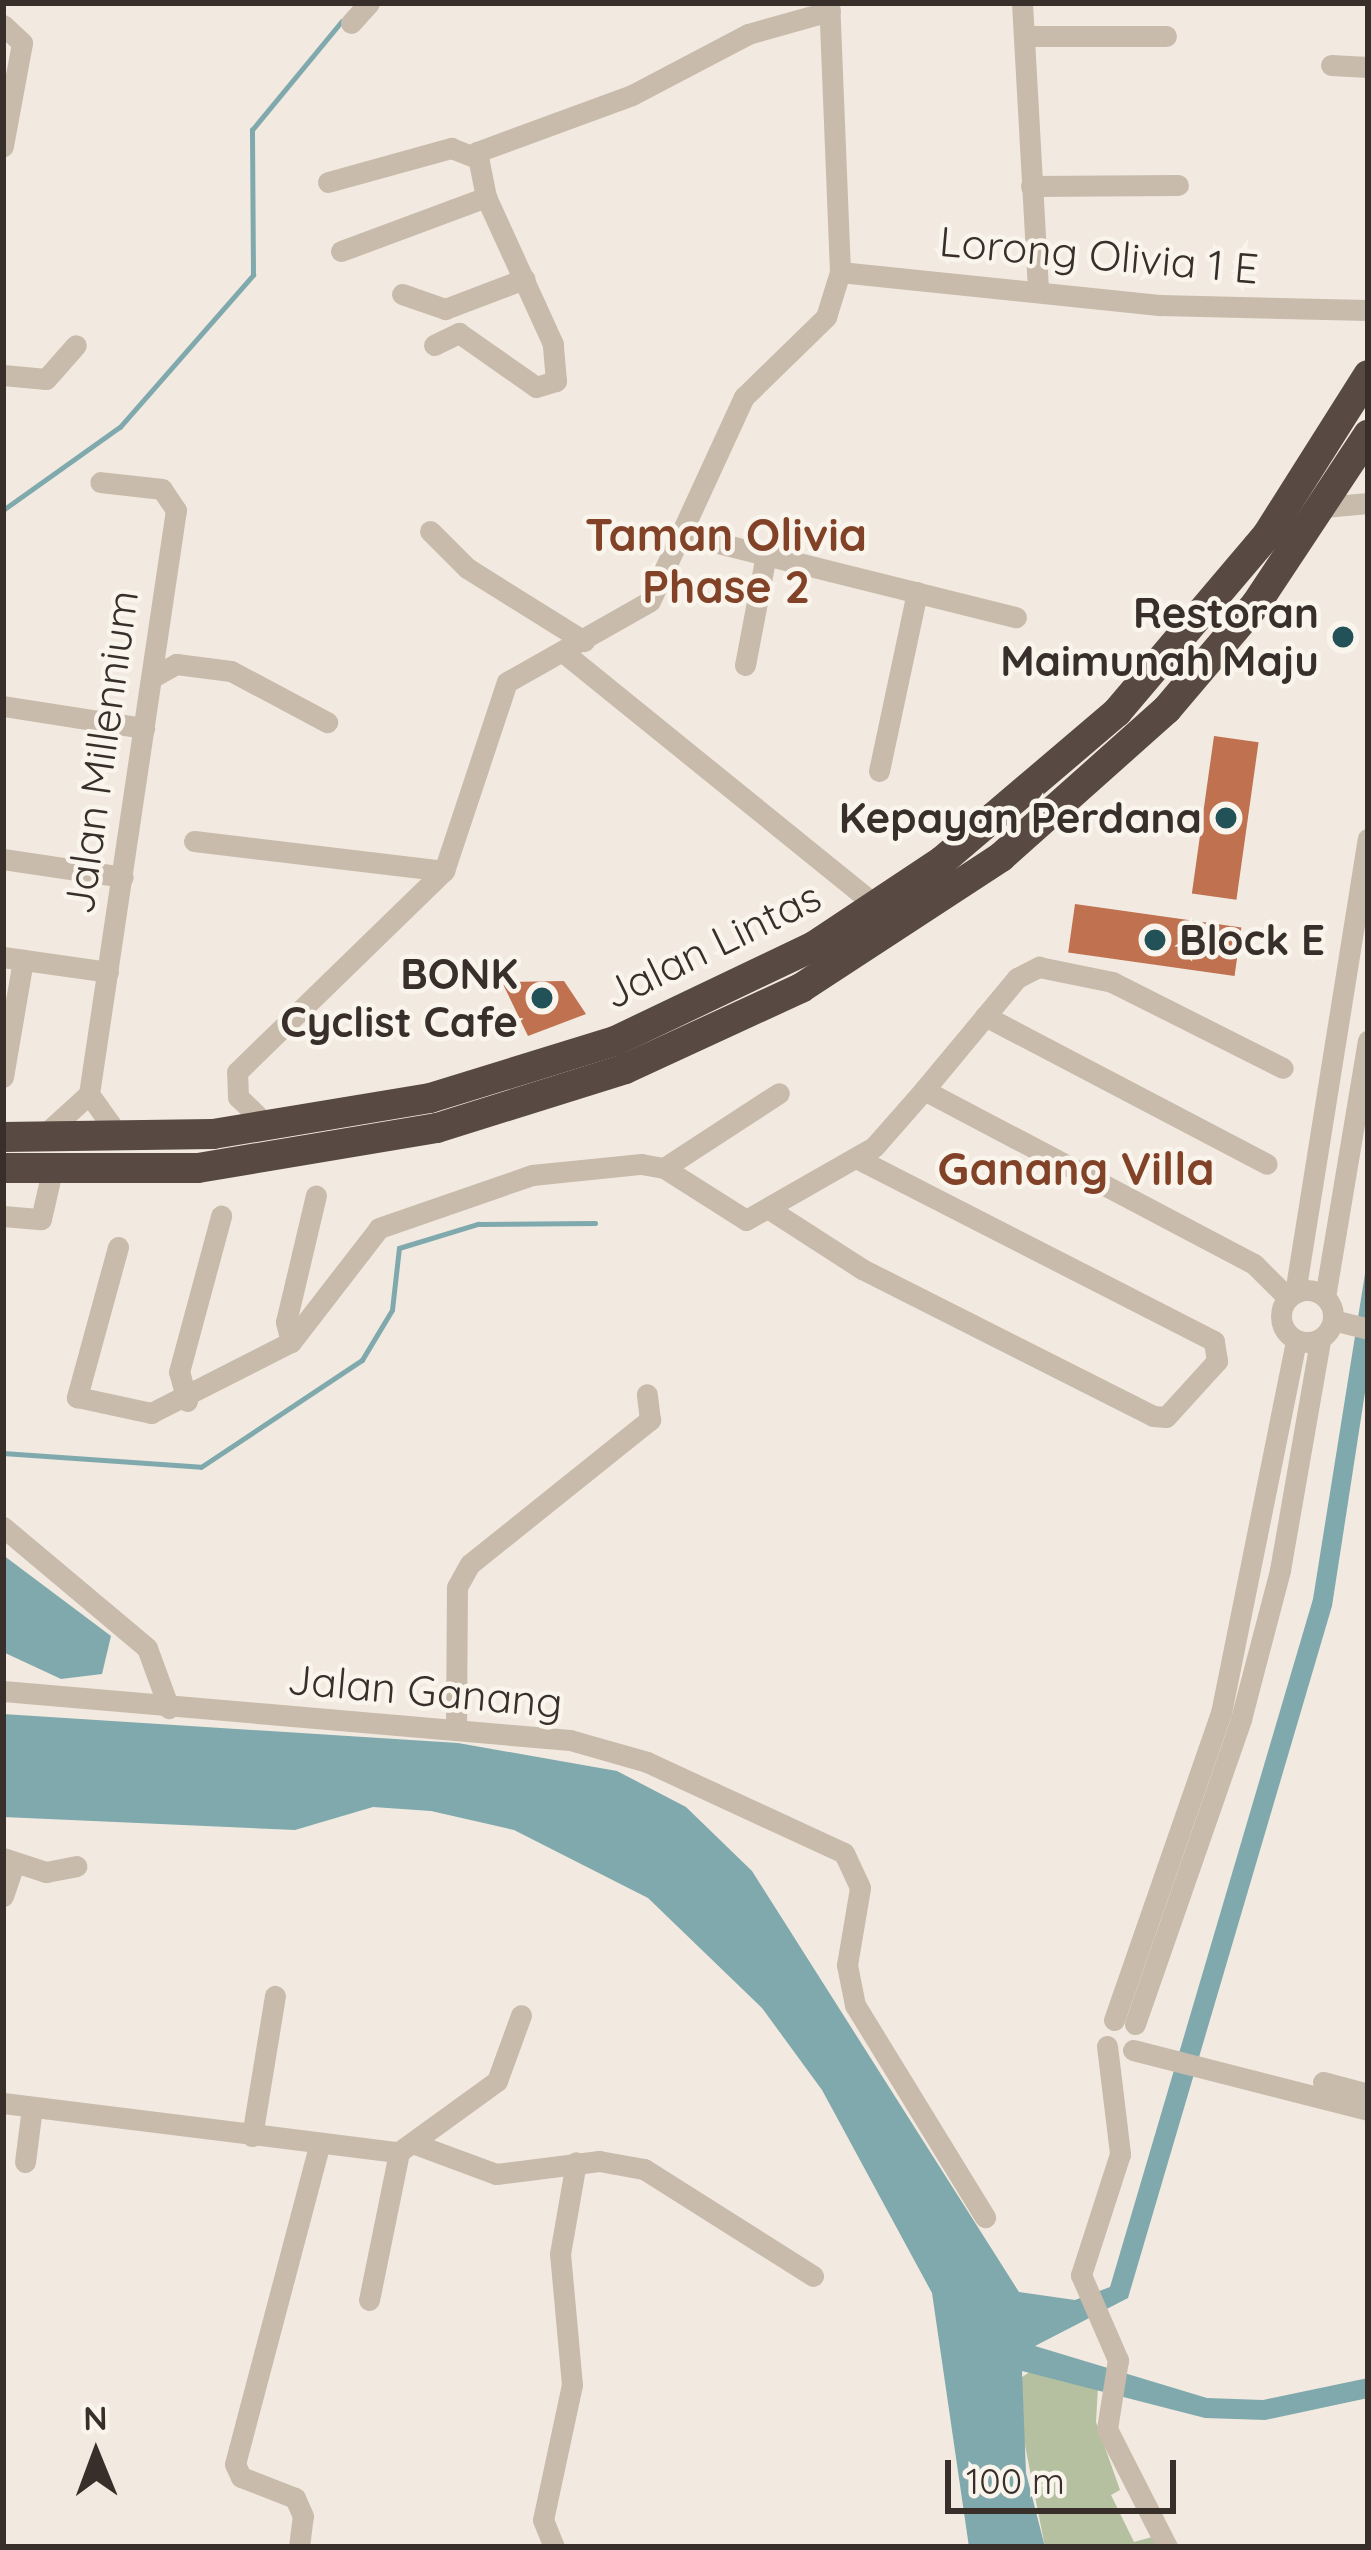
<!DOCTYPE html>
<html>
<head>
<meta charset="utf-8">
<style>
  body { margin:0 }
  #map { position:relative; width:1371px; height:2550px; overflow:hidden; background:#f2eae0; font-family:Quicksand,sans-serif }
  div>[style] { position:absolute }
  [style*='--x'] { left:calc(var(--x)*1px); top:calc(var(--y)*1px); width:calc(var(--w)*1px); rotate:calc(var(--a)*1deg) }
  .green>* { inset:0; background:#b4c0a0 }
  .water>* { inset:0; background:#80a9ad }
  .stream>* { height:4.5px; margin:-2.25px; padding:0 2.25px; transform-origin:2.25px; border-radius:2.25px; background:#80a9ad }
  .building>* { inset:0; background:#bf7150; transform-origin:0 0 }
  .minor>* { height:21px; margin:-10.5px; padding:0 10.5px; transform-origin:10.5px; border-radius:10.5px; background:#c9bbac }
  .minor>.ring { margin:-10.5px; padding:0; box-sizing:content-box; background:none; border:21px solid #c9bbac; border-radius:50% }
  .highway>* { height:30px; margin:-15px; padding:0 15px; transform-origin:15px; border-radius:15px; background:#584a42 }
  .dots>* { width:33px; height:33px; translate:-50% -50%; box-sizing:border-box; border:6px solid #f9f4ec; border-radius:50% }
  span { translate:-50% -50%; white-space:nowrap; text-align:center; line-height:1.15; -webkit-text-stroke:9px #f9f4ec; paint-order:stroke }
  .street-label { font-size:42px; color:#382f2a }
  .poi-label { font-size:42px; color:#382f2a; font-weight:700 }
  .right { translate:-100% -50%; text-align:right }
  .left { translate:0 -50%; text-align:left }
  .neighbourhood-label { font-size:45px; color:#824228; font-weight:700 }
  .frame { position:absolute; inset:0; border:6px solid #382f2a; pointer-events:none }
  .north { position:absolute; left:36px; top:2394px; width:120px; height:120px; -webkit-text-stroke:9px #f9f4ec; paint-order:stroke; rotate:359deg; font-size:33px; font-weight:700; line-height:48px; text-align:center; color:#382f2a }
  .north::after { content:''; display:block; margin:auto; width:42px; height:54px; background:#382f2a; clip-path:polygon(50% 0,100% 100%,50% 72%,0 100%) }
  .scale { position:absolute; left:945px; top:2460px; width:231px; height:54px; box-sizing:border-box; border:6px solid #382f2a; border-top:0; padding-left:15px; font-size:36px; line-height:42px; white-space:nowrap; color:#382f2a; -webkit-text-stroke:9px #f9f4ec; paint-order:stroke }
</style>
</head>
<body>
<div id="map">
  <div class="green">
    <div style="clip-path:polygon(1036px 2368px,1098px 2387px,1096px 2422px,1120px 2490px,1111px 2495px,1134px 2542px,1152px 2537px,1159px 2547px,1045px 2547px,1021px 2425px,1019px 2379px)"></div>
  </div>
  <div class="water">
    <div style="clip-path:polygon(1368px 1255px,1368px 1373px,1332px 1606px,1128px 2298px,1035px 2346px,1207px 2398px,1263px 2400px,1368px 2378px,1368px 2398px,1265px 2420px,1205px 2418px,1022px 2371px,1026px 2473px,1045px 2547px,969px 2547px,932px 2293px,822px 2090px,762px 2008px,648px 1898px,514px 1830px,431px 1811px,373px 1807px,295px 1830px,3px 1817px,3px 1714px,458px 1743px,617px 1771px,686px 1807px,752px 1871px,1019px 2292px,1075px 2300px,1110px 2287px,1313px 1599px)"></div>
    <div style="clip-path:polygon(3px 1555px,111px 1636px,102px 1674px,61px 1679px,3px 1652px)"></div>
  </div>
  <div class="stream">
    <div style="--x:3;--y:510;--w:143;--a:-35.4"></div>
    <div style="--x:120;--y:427;--w:202;--a:-48.8"></div>
    <div style="--x:253;--y:275;--w:145;--a:-90.4"></div>
    <div style="--x:252;--y:130;--w:141;--a:-50.5"></div>
    <div style="--x:3;--y:1453;--w:198;--a:4"></div>
    <div style="--x:201;--y:1467;--w:193;--a:-33.6"></div>
    <div style="--x:362;--y:1360;--w:58;--a:-59"></div>
    <div style="--x:392;--y:1310;--w:62;--a:-83.6"></div>
    <div style="--x:399;--y:1248;--w:83;--a:-16.9"></div>
    <div style="--x:478;--y:1224;--w:117;--a:-0.5"></div>
  </div>
  <div class="building">
    <div style="left:1214px;top:736px;width:45px;height:159px;rotate:8deg"></div>
    <div style="left:1075px;top:904px;width:168px;height:49px;rotate:8deg"></div>
    <div style="clip-path:polygon(564px 981px,586px 1014px,528px 1036px,502px 982px)"></div>
  </div>
  <div class="minor">
    <div style="--x:1022;--y:3;--w:289;--a:86.8"></div>
    <div style="--x:351;--y:23;--w:27;--a:-48"></div>
    <div style="--x:3;--y:25;--w:26;--a:43"></div>
    <div style="--x:22;--y:43;--w:105;--a:100.5"></div>
    <div style="--x:1024;--y:36;--w:142;--a:0"></div>
    <div style="--x:1331;--y:65;--w:37;--a:3"></div>
    <div style="--x:328;--y:182;--w:128;--a:-15.5"></div>
    <div style="--x:451;--y:148;--w:25;--a:21"></div>
    <div style="--x:1031;--y:186;--w:147;--a:-0.4"></div>
    <div style="--x:341;--y:251;--w:155;--a:-20.4"></div>
    <div style="--x:840;--y:272;--w:323;--a:5.9"></div>
    <div style="--x:1161;--y:305;--w:207;--a:1.4"></div>
    <div style="--x:402;--y:294;--w:46;--a:19.2"></div>
    <div style="--x:445;--y:309;--w:85;--a:-20.8"></div>
    <div style="--x:434;--y:345;--w:28;--a:-26"></div>
    <div style="--x:459;--y:333;--w:94;--a:35"></div>
    <div style="--x:536;--y:387;--w:21;--a:-17"></div>
    <div style="--x:556;--y:381;--w:37;--a:-95"></div>
    <div style="--x:553;--y:344;--w:162;--a:-114.5"></div>
    <div style="--x:486;--y:197;--w:46;--a:-101.3"></div>
    <div style="--x:477;--y:152;--w:165;--a:-20.2"></div>
    <div style="--x:632;--y:95;--w:131;--a:-27.7"></div>
    <div style="--x:748;--y:34;--w:85;--a:-15.7"></div>
    <div style="--x:3;--y:375;--w:43;--a:5.3"></div>
    <div style="--x:46;--y:379;--w:45;--a:-48.6"></div>
    <div style="--x:1324;--y:507;--w:44;--a:-5.2"></div>
    <div style="--x:430;--y:531;--w:52;--a:45"></div>
    <div style="--x:467;--y:568;--w:138;--a:32"></div>
    <div style="--x:686;--y:535;--w:340;--a:14"></div>
    <div style="--x:563;--y:652;--w:407;--a:39"></div>
    <div style="--x:745;--y:665;--w:112;--a:-79.2"></div>
    <div style="--x:151;--y:678;--w:29;--a:-29"></div>
    <div style="--x:176;--y:664;--w:55;--a:7.3"></div>
    <div style="--x:231;--y:671;--w:109;--a:28"></div>
    <div style="--x:3;--y:706;--w:143;--a:8.9"></div>
    <div style="--x:879;--y:771;--w:183;--a:-78"></div>
    <div style="--x:194;--y:841;--w:252;--a:6.8"></div>
    <div style="--x:3;--y:859;--w:121;--a:8.5"></div>
    <div style="--x:3;--y:957;--w:106;--a:8.1"></div>
    <div style="--x:985;--y:1016;--w:318;--a:27.7"></div>
    <div style="--x:3;--y:1077;--w:119;--a:-80.3"></div>
    <div style="--x:924;--y:1090;--w:146;--a:-50.3"></div>
    <div style="--x:1017;--y:978;--w:25;--a:-27"></div>
    <div style="--x:1039;--y:967;--w:75;--a:11.6"></div>
    <div style="--x:1112;--y:982;--w:191;--a:26.7"></div>
    <div style="--x:89;--y:1094;--w:55;--a:54.6"></div>
    <div style="--x:269;--y:1127;--w:43;--a:-135.9"></div>
    <div style="--x:238;--y:1097;--w:25;--a:-92"></div>
    <div style="--x:237;--y:1072;--w:289;--a:-44.2"></div>
    <div style="--x:444;--y:871;--w:199;--a:-71.6"></div>
    <div style="--x:507;--y:682;--w:164;--a:-29.5"></div>
    <div style="--x:650;--y:601;--w:225;--a:-65.3"></div>
    <div style="--x:744;--y:397;--w:115;--a:-44.3"></div>
    <div style="--x:826;--y:317;--w:47;--a:-72.7"></div>
    <div style="--x:840;--y:272;--w:269;--a:-92.3"></div>
    <div style="--x:44;--y:1135;--w:61;--a:-42.3"></div>
    <div style="--x:89;--y:1094;--w:590;--a:-81.53"></div>
    <div style="--x:176;--y:510;--w:25;--a:-124"></div>
    <div style="--x:162;--y:489;--w:62;--a:-173.6"></div>
    <div style="--x:664;--y:1168;--w:137;--a:-33.1"></div>
    <div style="--x:769;--y:1209;--w:111;--a:32.8"></div>
    <div style="--x:862;--y:1269;--w:326;--a:26.8"></div>
    <div style="--x:1153;--y:1416;--w:13;--a:4"></div>
    <div style="--x:1166;--y:1417;--w:76;--a:-47.7"></div>
    <div style="--x:1217;--y:1361;--w:20;--a:-99"></div>
    <div style="--x:1214;--y:1341;--w:401;--a:-152.9"></div>
    <div style="--x:3;--y:1216;--w:38;--a:5"></div>
    <div style="--x:41;--y:1219;--w:49;--a:-77.1"></div>
    <div style="--x:118;--y:1247;--w:156;--a:105.3"></div>
    <div style="--x:77;--y:1397;--w:76;--a:12.2"></div>
    <div style="--x:151;--y:1413;--w:157;--a:-26.9"></div>
    <div style="--x:291;--y:1342;--w:144;--a:-52.3"></div>
    <div style="--x:379;--y:1228;--w:162;--a:-19.1"></div>
    <div style="--x:532;--y:1175;--w:110;--a:-5.8"></div>
    <div style="--x:641;--y:1164;--w:23;--a:10"></div>
    <div style="--x:664;--y:1168;--w:97;--a:32.4"></div>
    <div style="--x:746;--y:1220;--w:147;--a:-29.7"></div>
    <div style="--x:874;--y:1147;--w:76;--a:-48.7"></div>
    <div style="--x:924;--y:1090;--w:373;--a:27.8"></div>
    <div style="--x:1254;--y:1264;--w:48;--a:45"></div>
    <div class="ring" style="left:1281px;top:1290px;width:31px;height:31px"></div>
    <div style="--x:1295;--y:1293;--w:460;--a:-80.9"></div>
    <div style="--x:1325;--y:1297;--w:260;--a:-80.5"></div>
    <div style="--x:1333;--y:1320;--w:36;--a:14"></div>
    <div style="--x:291;--y:1342;--w:21;--a:-104"></div>
    <div style="--x:286;--y:1322;--w:130;--a:-76.7"></div>
    <div style="--x:187;--y:1401;--w:30;--a:-105"></div>
    <div style="--x:179;--y:1372;--w:162;--a:-74.9"></div>
    <div style="--x:3;--y:1527;--w:188;--a:40"></div>
    <div style="--x:147;--y:1648;--w:64;--a:69.9"></div>
    <div style="--x:3;--y:1691;--w:569;--a:4.94"></div>
    <div style="--x:570;--y:1740;--w:80;--a:15.9"></div>
    <div style="--x:647;--y:1762;--w:217;--a:24.8"></div>
    <div style="--x:844;--y:1853;--w:38;--a:65"></div>
    <div style="--x:860;--y:1888;--w:78;--a:99.6"></div>
    <div style="--x:847;--y:1965;--w:41;--a:78.7"></div>
    <div style="--x:855;--y:2005;--w:249;--a:58.5"></div>
    <div style="--x:456;--y:1727;--w:140;--a:-89.6"></div>
    <div style="--x:457;--y:1587;--w:26;--a:-61"></div>
    <div style="--x:470;--y:1564;--w:231;--a:-38.7"></div>
    <div style="--x:650;--y:1420;--w:26;--a:-97"></div>
    <div style="--x:3;--y:1858;--w:45;--a:18"></div>
    <div style="--x:46;--y:1872;--w:31;--a:-11"></div>
    <div style="--x:3;--y:1896;--w:31;--a:-71"></div>
    <div style="--x:1114;--y:2020;--w:325;--a:-70.8"></div>
    <div style="--x:1221;--y:1713;--w:379;--a:-78.6"></div>
    <div style="--x:1135;--y:2024;--w:323;--a:-70.8"></div>
    <div style="--x:1241;--y:1719;--w:154;--a:-75.3"></div>
    <div style="--x:1280;--y:1570;--w:233;--a:-80.1"></div>
    <div style="--x:1107;--y:2046;--w:109;--a:83.1"></div>
    <div style="--x:1120;--y:2154;--w:127;--a:107.9"></div>
    <div style="--x:1081;--y:2275;--w:93;--a:66.5"></div>
    <div style="--x:1118;--y:2360;--w:70;--a:99.1"></div>
    <div style="--x:1107;--y:2429;--w:132;--a:63"></div>
    <div style="--x:1133;--y:2050;--w:243;--a:14.3"></div>
    <div style="--x:1323;--y:2082;--w:47;--a:14.9"></div>
    <div style="--x:3;--y:2103;--w:399;--a:7.1"></div>
    <div style="--x:399;--y:2152;--w:121;--a:-35.9"></div>
    <div style="--x:497;--y:2081;--w:70;--a:-70"></div>
    <div style="--x:252;--y:2136;--w:142;--a:-80.7"></div>
    <div style="--x:415;--y:2144;--w:86;--a:20.3"></div>
    <div style="--x:496;--y:2174;--w:104;--a:-7.2"></div>
    <div style="--x:599;--y:2161;--w:46;--a:10.1"></div>
    <div style="--x:644;--y:2169;--w:200;--a:32.3"></div>
    <div style="--x:25;--y:2162;--w:55;--a:-82.7"></div>
    <div style="--x:369;--y:2300;--w:151;--a:-78.5"></div>
    <div style="--x:299;--y:2547;--w:31;--a:-83"></div>
    <div style="--x:303;--y:2516;--w:20;--a:-114"></div>
    <div style="--x:295;--y:2498;--w:58;--a:-158.7"></div>
    <div style="--x:241;--y:2477;--w:14;--a:-115"></div>
    <div style="--x:235;--y:2464;--w:330;--a:-75.2"></div>
    <div style="--x:554;--y:2547;--w:29;--a:-112"></div>
    <div style="--x:543;--y:2520;--w:138;--a:-77.9"></div>
    <div style="--x:572;--y:2385;--w:132;--a:-95.2"></div>
    <div style="--x:560;--y:2254;--w:93;--a:-80.1"></div>
  </div>
  <div class="highway">
    <div style="--x:3;--y:1137;--w:210;--a:-0.8"></div>
    <div style="--x:213;--y:1134;--w:220;--a:-9.4"></div>
    <div style="--x:430;--y:1098;--w:194;--a:-17.1"></div>
    <div style="--x:615;--y:1041;--w:221;--a:-25.5"></div>
    <div style="--x:814;--y:946;--w:154;--a:-33.6"></div>
    <div style="--x:942;--y:861;--w:230;--a:-40.4"></div>
    <div style="--x:1117;--y:712;--w:232;--a:-49.7"></div>
    <div style="--x:1267;--y:535;--w:189;--a:-57.7"></div>
    <div style="--x:3;--y:1168;--w:195;--a:0"></div>
    <div style="--x:198;--y:1168;--w:242;--a:-9.5"></div>
    <div style="--x:437;--y:1128;--w:197;--a:-17.4"></div>
    <div style="--x:625;--y:1069;--w:194;--a:-24.7"></div>
    <div style="--x:801;--y:988;--w:239;--a:-33.2"></div>
    <div style="--x:1001;--y:857;--w:222;--a:-41.7"></div>
    <div style="--x:1167;--y:709;--w:138;--a:-49.7"></div>
    <div style="--x:1256;--y:604;--w:203;--a:-56.5"></div>
  </div>
  <div class="dots">
    <div style="left:1343px;top:637px;background:#225157"></div>
    <div style="left:1226px;top:818px;background:#225157"></div>
    <div style="left:1155px;top:940px;background:#225157"></div>
    <div style="left:542px;top:998px;background:#225157"></div>
  </div>
  <div class="street-label">
    <span style="left:1099px;top:255px;rotate:5deg">Lorong Olivia 1 E</span>
    <span style="left:101px;top:752px;rotate:-82deg">Jalan Millennium</span>
    <span style="left:712px;top:945px;rotate:-26deg">Jalan Lintas</span>
    <span style="left:425px;top:1691px;rotate:5deg">Jalan Ganang</span>
  </div>
  <div class="poi-label">
    <span class="right" style="left:1319px;top:637px">Restoran<br>Maimunah Maju</span>
    <span class="right" style="left:1202px;top:818px">Kepayan Perdana</span>
    <span class="left" style="left:1179px;top:940px">Block E</span>
    <span class="right" style="left:518px;top:998px">BONK<br>Cyclist Cafe</span>
  </div>
  <div class="neighbourhood-label">
    <span style="left:726px;top:561px">Taman Olivia<br>Phase 2</span>
    <span style="left:1076px;top:1169px">Ganang Villa</span>
  </div>
  <div class="frame"></div>
  <div class="north">N</div>
  <div class="scale">100 m</div>
</div>
</body>
</html>
